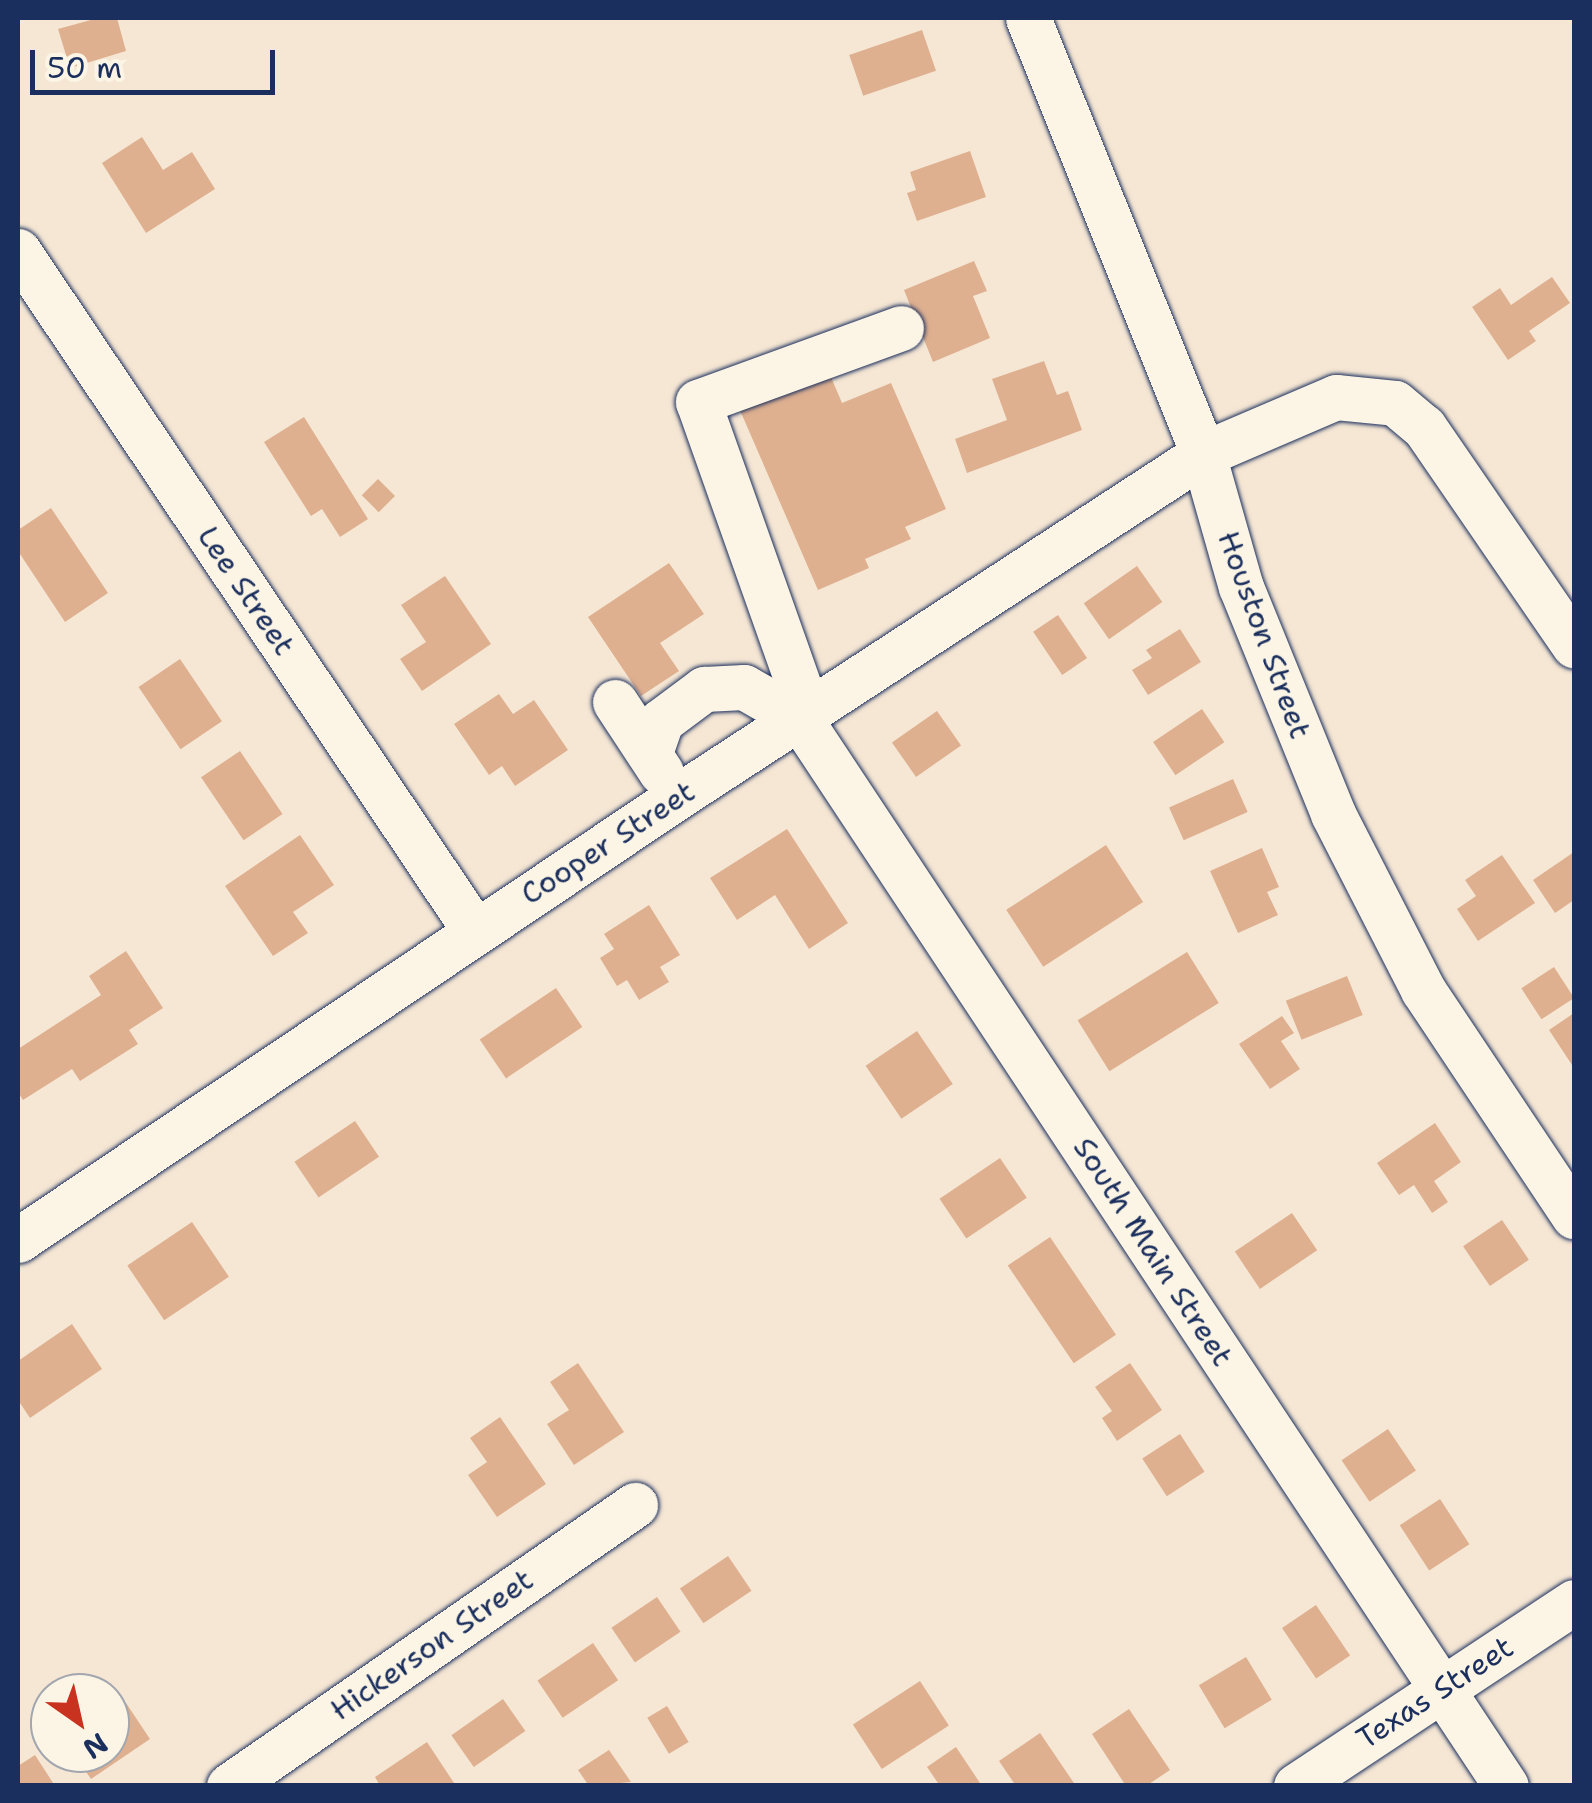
<!DOCTYPE html>
<html>
<head>
<meta charset="utf-8">
<style>
  body { margin:0 }
  #map { position:relative; width:1592px; height:1803px; overflow:hidden; background:#f6e7d4; font-family:"Shantell Sans",sans-serif }
  div>[style] { position:absolute }
  [style*='--x'] { left:calc(var(--x)*1px); top:calc(var(--y)*1px); width:calc(var(--w)*1px); rotate:calc(var(--a)*1deg) }
  .building>* { inset:0; background:#deb090; transform-origin:0 0 }
  .roads { filter:drop-shadow(0 0 2px #1b2f5e) drop-shadow(0 0 2px #1b2f5e) }
  .minor>* { height:45px; margin:-22.5px; padding:0 22.5px; transform-origin:22.5px; border-radius:22.5px; background:#fcf5e5 }
  span { translate:-50% -50%; white-space:nowrap; text-align:center; line-height:1.15; -webkit-text-stroke:9px #fcf5e5; paint-order:stroke }
  .street-label { font-size:30px; color:#1b2f5e }
  .frame { position:absolute; inset:0; border:20px solid #1b2f5e; pointer-events:none }
  .north { position:absolute; left:30px; top:1673px; width:100px; height:100px; box-sizing:border-box; background:#fcf5e5; border:2px solid #a2a6af; border-radius:50%; rotate:146deg; font-size:28px; font-weight:700; line-height:40px; text-align:center; color:#1b2f5e }
  .north::after { content:''; display:block; margin:auto; width:35px; height:45px; background:#c8321e; clip-path:polygon(50% 0,100% 100%,50% 72%,0 100%) }
  .scale { position:absolute; left:30px; top:50px; width:245px; height:45px; box-sizing:border-box; border:5px solid #1b2f5e; border-top:0; padding-left:12px; font-size:30px; line-height:35px; white-space:nowrap; color:#1b2f5e; -webkit-text-stroke:8px #fcf5e5; paint-order:stroke }
</style>
</head>
<body>
<div id="map">
  <div class="building">
    <div style="clip-path:polygon(98px 18px,117px 18px,126px 51px,70px 68px,58px 29px)"></div>
    <div style="left:922px;top:30px;width:43px;height:77px;rotate:71deg"></div>
    <div style="clip-path:polygon(142px 137px,163px 170px,192px 152px,215px 189px,146px 233px,102px 163px)"></div>
    <div style="clip-path:polygon(970px 151px,986px 197px,917px 221px,907px 193px,916px 190px,910px 172px)"></div>
    <div style="clip-path:polygon(974px 261px,987px 291px,973px 296px,990px 338px,933px 362px,904px 290px)"></div>
    <div style="clip-path:polygon(1552px 277px,1570px 303px,1529px 331px,1536px 341px,1508px 360px,1472px 307px,1500px 288px,1511px 305px)"></div>
    <div style="clip-path:polygon(1044px 361px,1057px 395px,1068px 391px,1082px 430px,967px 473px,955px 439px,1007px 420px,992px 379px)"></div>
    <div style="clip-path:polygon(828px 370px,842px 403px,891px 383px,946px 509px,905px 527px,911px 539px,865px 559px,869px 568px,818px 590px,739px 408px)"></div>
    <div style="clip-path:polygon(304px 417px,368px 519px,340px 537px,322px 509px,311px 516px,264px 442px)"></div>
    <div style="left:378px;top:479px;width:24px;height:23px;rotate:45deg"></div>
    <div style="clip-path:polygon(51px 508px,108px 593px,65px 622px,18px 551px,18px 530px)"></div>
    <div style="clip-path:polygon(669px 563px,704px 614px,660px 643px,679px 671px,641px 696px,588px 617px)"></div>
    <div style="left:1137px;top:566px;width:44px;height:65px;rotate:55deg"></div>
    <div style="clip-path:polygon(445px 576px,491px 644px,422px 691px,400px 659px,426px 642px,401px 605px)"></div>
    <div style="left:1058px;top:615px;width:52px;height:30px;rotate:56deg"></div>
    <div style="clip-path:polygon(1180px 629px,1201px 662px,1148px 695px,1132px 670px,1152px 658px,1146px 650px)"></div>
    <div style="left:180px;top:659px;width:75px;height:50px;rotate:56deg"></div>
    <div style="clip-path:polygon(499px 694px,513px 714px,534px 700px,568px 750px,515px 786px,502px 766px,489px 775px,454px 724px)"></div>
    <div style="left:1202px;top:709px;width:40px;height:59px;rotate:56deg"></div>
    <div style="left:937px;top:711px;width:42px;height:55px;rotate:55deg"></div>
    <div style="left:240px;top:751px;width:76px;height:47px;rotate:56deg"></div>
    <div style="left:1233px;top:779px;width:36px;height:70px;rotate:66deg"></div>
    <div style="clip-path:polygon(787px 829px,848px 923px,809px 949px,775px 895px,737px 920px,710px 878px)"></div>
    <div style="clip-path:polygon(300px 835px,334px 885px,293px 912px,308px 933px,273px 956px,225px 886px)"></div>
    <div style="left:1106px;top:845px;width:68px;height:119px;rotate:57deg"></div>
    <div style="clip-path:polygon(1262px 848px,1279px 887px,1267px 892px,1278px 915px,1238px 933px,1210px 871px)"></div>
    <div style="clip-path:polygon(1574px 852px,1574px 900px,1555px 913px,1533px 880px)"></div>
    <div style="clip-path:polygon(1502px 855px,1535px 903px,1478px 941px,1457px 909px,1476px 896px,1465px 880px)"></div>
    <div style="clip-path:polygon(649px 905px,680px 955px,660px 967px,669px 982px,639px 1000px,627px 980px,617px 986px,600px 958px,614px 949px,604px 934px)"></div>
    <div style="clip-path:polygon(126px 951px,163px 1008px,129px 1030px,138px 1044px,80px 1081px,72px 1069px,23px 1100px,18px 1092px,18px 1049px,101px 995px,89px 976px)"></div>
    <div style="left:1187px;top:952px;width:60px;height:129px;rotate:58deg"></div>
    <div style="left:1554px;top:967px;width:37px;height:39px;rotate:57deg"></div>
    <div style="left:1347px;top:976px;width:42px;height:66px;rotate:68deg"></div>
    <div style="left:556px;top:988px;width:47px;height:92px;rotate:56deg"></div>
    <div style="clip-path:polygon(1574px 1013px,1574px 1068px,1549px 1030px)"></div>
    <div style="clip-path:polygon(1282px 1016px,1294px 1033px,1281px 1041px,1300px 1069px,1270px 1089px,1239px 1044px)"></div>
    <div style="left:917px;top:1031px;width:64px;height:62px;rotate:56deg"></div>
    <div style="left:355px;top:1121px;width:43px;height:73px;rotate:56deg"></div>
    <div style="clip-path:polygon(1435px 1123px,1461px 1162px,1434px 1181px,1448px 1202px,1432px 1213px,1414px 1185px,1399px 1195px,1377px 1163px)"></div>
    <div style="left:1000px;top:1158px;width:48px;height:73px;rotate:56deg"></div>
    <div style="left:1292px;top:1213px;width:45px;height:69px;rotate:56deg"></div>
    <div style="left:1502px;top:1220px;width:48px;height:47px;rotate:56deg"></div>
    <div style="left:192px;top:1222px;width:66px;height:78px;rotate:56deg"></div>
    <div style="left:1050px;top:1237px;width:118px;height:51px;rotate:56deg"></div>
    <div style="clip-path:polygon(72px 1324px,102px 1369px,30px 1418px,18px 1400px,18px 1361px)"></div>
    <div style="clip-path:polygon(578px 1363px,624px 1432px,574px 1465px,547px 1424px,569px 1410px,550px 1382px)"></div>
    <div style="clip-path:polygon(1130px 1363px,1162px 1410px,1117px 1441px,1102px 1418px,1112px 1411px,1095px 1387px)"></div>
    <div style="clip-path:polygon(500px 1417px,546px 1484px,497px 1517px,468px 1475px,487px 1462px,470px 1438px)"></div>
    <div style="left:1388px;top:1429px;width:50px;height:56px;rotate:56deg"></div>
    <div style="left:1180px;top:1434px;width:45px;height:45px;rotate:57deg"></div>
    <div style="left:1440px;top:1499px;width:54px;height:48px;rotate:57deg"></div>
    <div style="left:728px;top:1556px;width:42px;height:58px;rotate:56deg"></div>
    <div style="left:657px;top:1597px;width:42px;height:55px;rotate:56deg"></div>
    <div style="left:1316px;top:1605px;width:61px;height:41px;rotate:56deg"></div>
    <div style="left:593px;top:1643px;width:45px;height:67px;rotate:56deg"></div>
    <div style="left:1246px;top:1657px;width:50px;height:55px;rotate:59deg"></div>
    <div style="left:920px;top:1681px;width:53px;height:80px;rotate:57deg"></div>
    <div style="left:503px;top:1699px;width:39px;height:63px;rotate:55deg"></div>
    <div style="clip-path:polygon(126px 1703px,150px 1739px,91px 1779px,73px 1753px,110px 1753px,110px 1714px)"></div>
    <div style="left:667px;top:1706px;width:42px;height:23px;rotate:59deg"></div>
    <div style="clip-path:polygon(1129px 1709px,1170px 1770px,1146px 1786px,1126px 1786px,1092px 1734px)"></div>
    <div style="clip-path:polygon(1040px 1733px,1076px 1786px,1016px 1786px,999px 1761px)"></div>
    <div style="clip-path:polygon(427px 1742px,456px 1786px,380px 1786px,375px 1777px)"></div>
    <div style="clip-path:polygon(956px 1747px,982px 1786px,940px 1786px,927px 1767px)"></div>
    <div style="clip-path:polygon(609px 1750px,631px 1782px,589px 1786px,578px 1770px)"></div>
    <div style="clip-path:polygon(35px 1755px,55px 1786px,18px 1786px,18px 1766px)"></div>
  </div>
  <div class="roads">
    <div class="minor">
      <div style="--x:1028;--y:18;--w:470;--a:68.1"></div>
      <div style="--x:1203;--y:454;--w:138;--a:74.1"></div>
      <div style="--x:1241;--y:587;--w:245;--a:67.9"></div>
      <div style="--x:1333;--y:814;--w:198;--a:62.9"></div>
      <div style="--x:1423;--y:990;--w:272;--a:56.3"></div>
      <div style="--x:18;--y:251;--w:819;--a:56.1"></div>
      <div style="--x:615;--y:702;--w:84;--a:56.7"></div>
      <div style="--x:808;--y:712;--w:329;--a:-109.5"></div>
      <div style="--x:698;--y:402;--w:216;--a:-20"></div>
      <div style="--x:650;--y:753;--w:34;--a:-71"></div>
      <div style="--x:661;--y:721;--w:54;--a:-36.7"></div>
      <div style="--x:704;--y:689;--w:40;--a:-2.9"></div>
      <div style="--x:744;--y:687;--w:64;--a:29.7"></div>
      <div style="--x:800;--y:719;--w:1279;--a:56.51"></div>
      <div style="--x:18;--y:1240;--w:794;--a:-33.91"></div>
      <div style="--x:677;--y:797;--w:628;--a:-33.11"></div>
      <div style="--x:1203;--y:454;--w:145;--a:-23.2"></div>
      <div style="--x:1336;--y:397;--w:59;--a:5.8"></div>
      <div style="--x:1395;--y:403;--w:38;--a:40"></div>
      <div style="--x:1424;--y:427;--w:265;--a:55.5"></div>
      <div style="--x:229;--y:1786;--w:494;--a:-34.7"></div>
      <div style="--x:1296;--y:1786;--w:333;--a:-33.5"></div>
    </div>
  </div>
  <div class="street-label">
    <span style="left:246px;top:591px;rotate:56deg">Lee Street</span>
    <span style="left:1264px;top:635px;rotate:70deg">Houston Street</span>
    <span style="left:608px;top:843px;rotate:-33deg">Cooper Street</span>
    <span style="left:1153px;top:1252px;rotate:57deg">South Main Street</span>
    <span style="left:432px;top:1645px;rotate:-35deg">Hickerson Street</span>
    <span style="left:1435px;top:1693px;rotate:-33deg">Texas Street</span>
  </div>
  <div class="frame"></div>
  <div class="north">N</div>
  <div class="scale">50 m</div>
</div>
</body>
</html>
